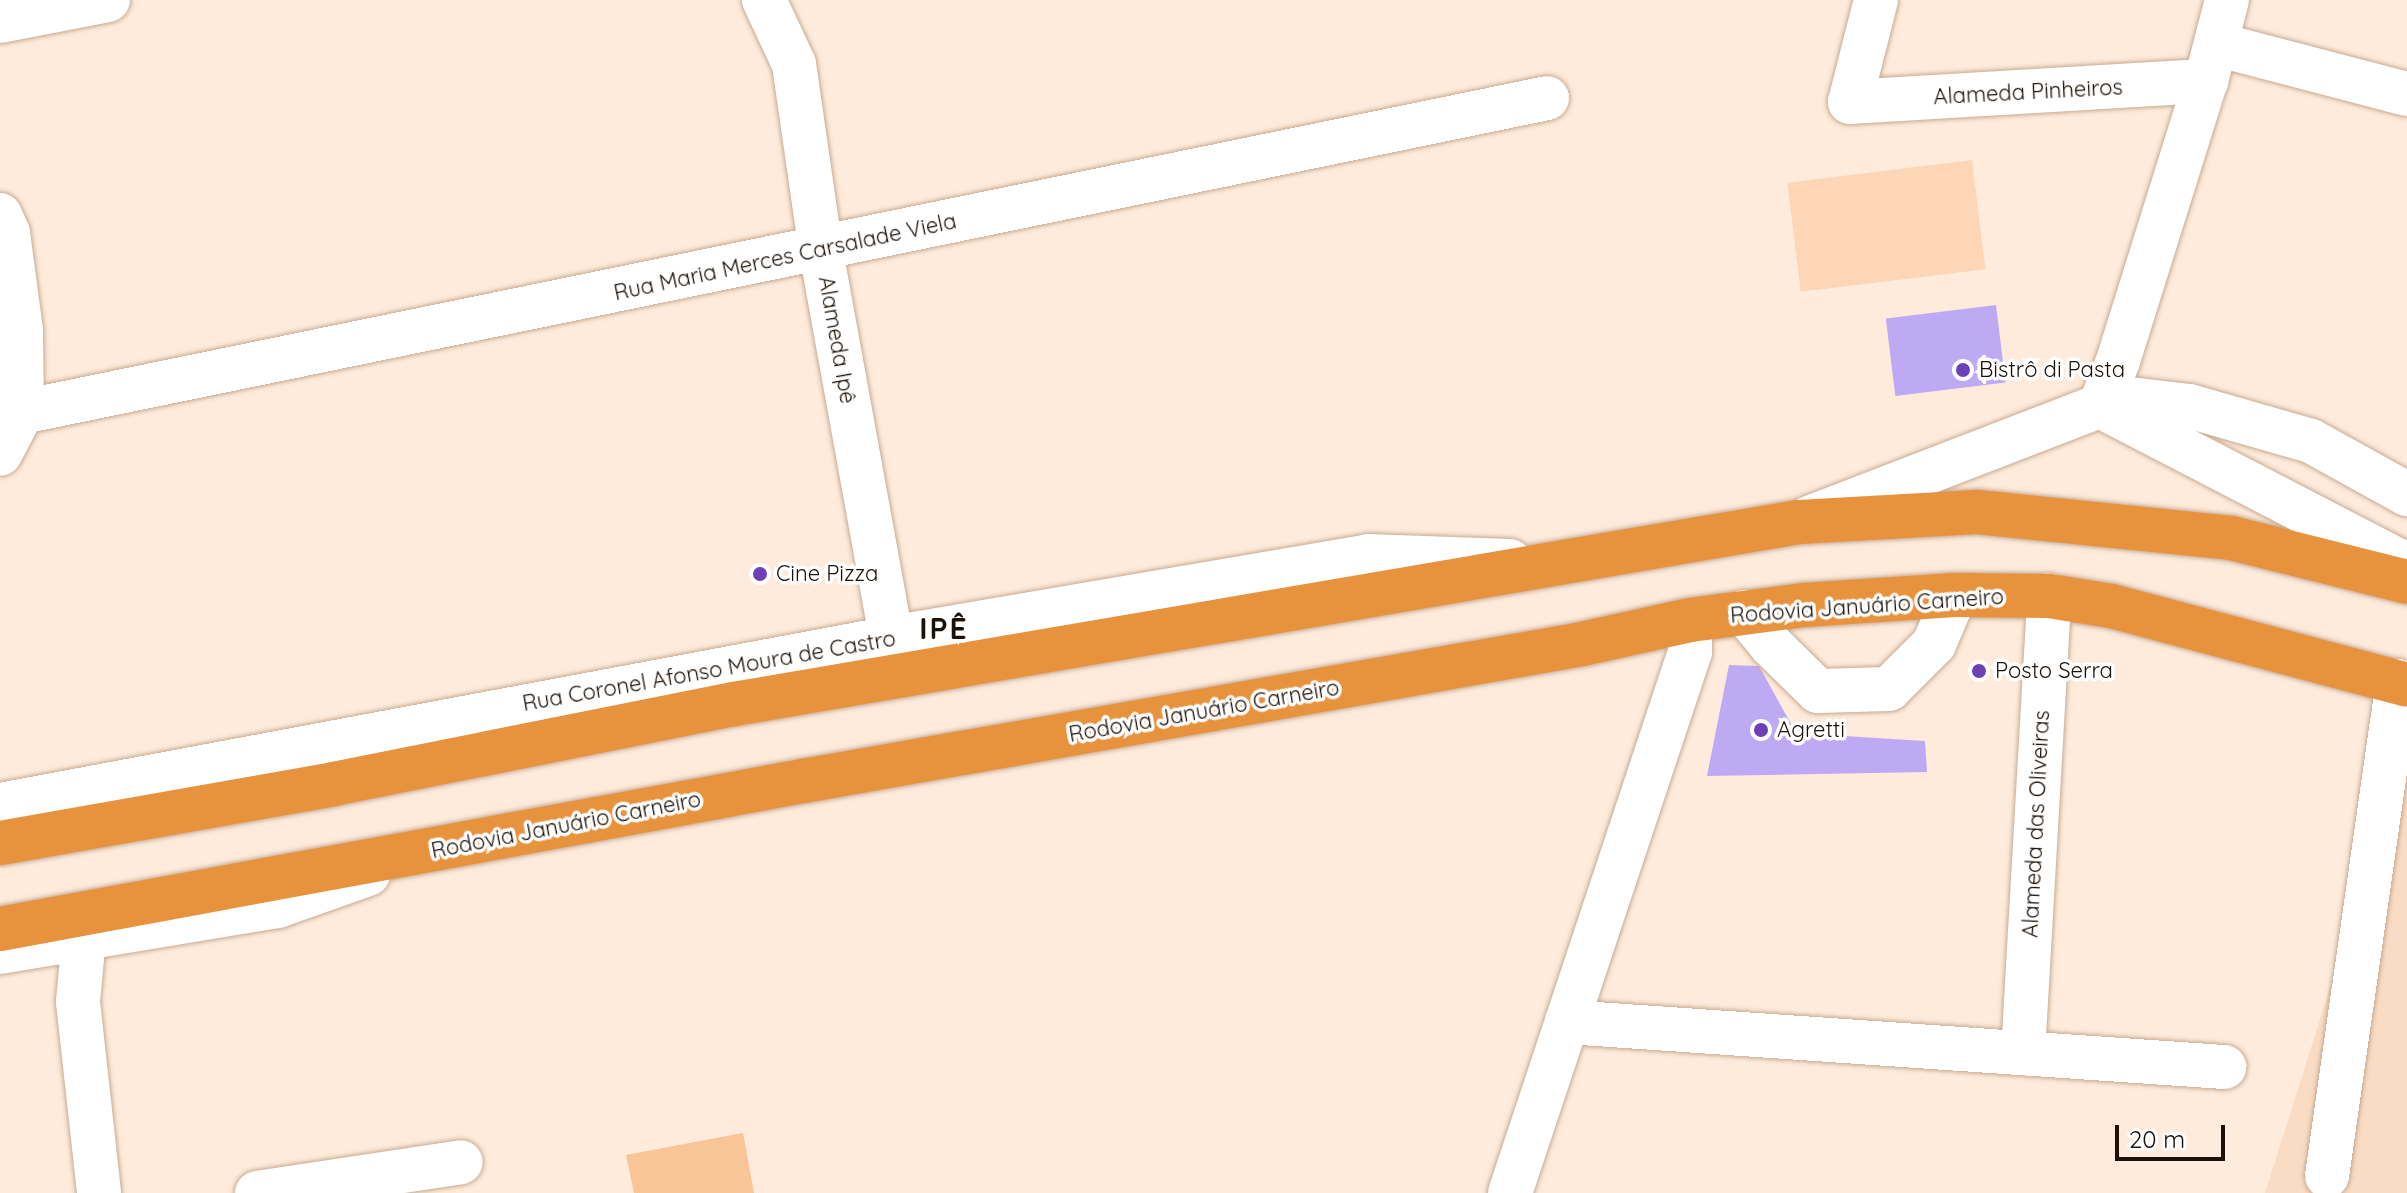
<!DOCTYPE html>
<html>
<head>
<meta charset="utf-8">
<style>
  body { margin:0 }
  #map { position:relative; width:2407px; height:1193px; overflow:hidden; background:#feebdb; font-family:Quicksand,sans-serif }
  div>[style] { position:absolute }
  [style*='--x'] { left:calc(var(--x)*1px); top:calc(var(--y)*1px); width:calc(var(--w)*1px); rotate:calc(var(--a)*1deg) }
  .built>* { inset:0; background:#fadcc4 }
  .green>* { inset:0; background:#fcd6b7; transform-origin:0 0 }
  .water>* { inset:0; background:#f9c597 }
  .building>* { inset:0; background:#beaaf3; transform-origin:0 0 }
  .roads { filter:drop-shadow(0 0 2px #c8aa92) drop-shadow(0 0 2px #c8aa92) }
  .minor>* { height:44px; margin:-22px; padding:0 22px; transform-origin:22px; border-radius:22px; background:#fff }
  .highway>* { height:44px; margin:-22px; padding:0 22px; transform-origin:22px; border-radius:22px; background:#e7923d }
  .dots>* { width:22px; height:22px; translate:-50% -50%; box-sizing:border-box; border:4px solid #fff; border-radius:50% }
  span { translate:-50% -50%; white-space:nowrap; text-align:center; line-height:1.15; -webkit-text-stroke:7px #fff; paint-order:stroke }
  .street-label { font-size:22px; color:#1b1108 }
  .poi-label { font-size:22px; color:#1b1108 }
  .left { translate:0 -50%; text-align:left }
  .district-label { font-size:30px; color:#1b1108; font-weight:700; letter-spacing:2px }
  .scale { position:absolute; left:2115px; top:1125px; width:110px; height:36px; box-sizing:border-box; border:4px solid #1b1108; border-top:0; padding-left:10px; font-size:24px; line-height:28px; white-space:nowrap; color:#1b1108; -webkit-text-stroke:6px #fff; paint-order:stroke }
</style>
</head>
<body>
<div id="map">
  <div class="built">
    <div style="clip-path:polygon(2407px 745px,2407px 1193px,2265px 1193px)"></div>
  </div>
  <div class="green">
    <div style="left:1972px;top:160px;width:110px;height:186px;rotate:83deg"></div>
  </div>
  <div class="water">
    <div style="clip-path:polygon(743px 1133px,754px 1193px,634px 1193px,626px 1155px)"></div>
  </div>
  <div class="building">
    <div style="left:1996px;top:305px;width:78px;height:111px;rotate:83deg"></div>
    <div style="clip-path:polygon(1729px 665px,1759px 666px,1796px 733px,1925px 741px,1927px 772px,1707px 776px)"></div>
  </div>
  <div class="roads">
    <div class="minor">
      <div style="--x:764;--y:0;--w:71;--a:64.9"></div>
      <div style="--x:794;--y:64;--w:189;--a:81.8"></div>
      <div style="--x:821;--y:251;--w:393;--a:79.7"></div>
      <div style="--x:1876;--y:0;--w:105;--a:104.3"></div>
      <div style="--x:1850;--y:102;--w:357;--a:-3.4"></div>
      <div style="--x:0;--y:21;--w:110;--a:-11"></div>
      <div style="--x:2216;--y:44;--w:197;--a:14.7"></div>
      <div style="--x:0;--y:215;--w:20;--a:66"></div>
      <div style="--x:8;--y:233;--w:98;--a:82.4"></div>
      <div style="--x:21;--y:330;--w:82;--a:89.3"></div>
      <div style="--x:22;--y:412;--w:47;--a:117.6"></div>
      <div style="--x:2105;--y:396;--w:85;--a:6.8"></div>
      <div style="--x:2189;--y:406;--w:127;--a:16"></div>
      <div style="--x:2311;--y:441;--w:110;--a:28.9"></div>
      <div style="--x:2100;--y:406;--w:346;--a:27.4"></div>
      <div style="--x:22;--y:412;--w:1557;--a:-11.63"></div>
      <div style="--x:1809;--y:518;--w:312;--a:-21.1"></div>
      <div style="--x:2100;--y:406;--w:48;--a:-68.2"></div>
      <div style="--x:2118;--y:361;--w:294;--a:-72.6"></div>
      <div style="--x:2206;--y:81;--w:84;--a:-75.5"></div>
      <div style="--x:1744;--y:612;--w:43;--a:50.7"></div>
      <div style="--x:1771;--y:645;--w:66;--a:44.4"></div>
      <div style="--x:1818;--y:691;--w:71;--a:-1.6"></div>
      <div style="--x:1889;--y:689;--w:64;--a:-45"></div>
      <div style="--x:1934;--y:644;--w:53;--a:-66.8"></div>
      <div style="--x:0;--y:805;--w:907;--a:-10.62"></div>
      <div style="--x:891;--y:638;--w:485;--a:-9.7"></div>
      <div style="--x:1369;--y:556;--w:141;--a:2"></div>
      <div style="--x:84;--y:937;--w:65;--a:95.3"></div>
      <div style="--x:78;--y:1002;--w:192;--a:83.7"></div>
      <div style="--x:0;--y:952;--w:282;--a:-9.4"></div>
      <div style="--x:278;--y:906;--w:96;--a:-19.6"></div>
      <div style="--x:1567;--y:1022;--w:659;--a:3.92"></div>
      <div style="--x:2023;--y:1053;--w:458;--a:-86.7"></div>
      <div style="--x:2327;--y:1176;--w:500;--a:-81.84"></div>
      <div style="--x:257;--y:1193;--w:206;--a:-8.6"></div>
      <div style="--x:1510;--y:1193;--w:570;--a:-71.6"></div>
      <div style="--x:1690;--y:652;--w:32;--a:-90"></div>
    </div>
    <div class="highway">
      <div style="--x:0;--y:843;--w:338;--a:-10"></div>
      <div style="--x:333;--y:784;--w:409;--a:-11.3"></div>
      <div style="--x:734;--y:704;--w:1080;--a:-9.7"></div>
      <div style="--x:1799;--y:522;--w:178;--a:-3.2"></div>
      <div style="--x:1977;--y:512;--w:255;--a:5.8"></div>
      <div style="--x:2231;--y:538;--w:181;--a:14"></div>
      <div style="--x:0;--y:929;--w:817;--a:-10.44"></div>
      <div style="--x:803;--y:781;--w:791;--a:-9.97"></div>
      <div style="--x:1582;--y:644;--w:111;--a:-12.5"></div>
      <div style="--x:1690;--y:620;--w:115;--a:-7.5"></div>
      <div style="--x:1804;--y:605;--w:151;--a:-3.8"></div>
      <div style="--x:1955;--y:595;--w:94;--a:0.6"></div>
      <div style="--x:2049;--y:596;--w:63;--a:9.2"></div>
      <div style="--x:2111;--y:606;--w:306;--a:14.9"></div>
    </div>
  </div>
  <div class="dots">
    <div style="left:1963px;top:370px;background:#6d40b8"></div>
    <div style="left:760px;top:574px;background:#6d40b8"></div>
    <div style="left:1979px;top:671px;background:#6d40b8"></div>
    <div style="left:1761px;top:730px;background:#6d40b8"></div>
  </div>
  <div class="street-label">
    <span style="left:2028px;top:92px;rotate:-3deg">Alameda Pinheiros</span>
    <span style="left:785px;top:257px;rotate:-12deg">Rua Maria Merces Carsalade Viela</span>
    <span style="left:837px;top:340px;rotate:80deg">Alameda Ipê</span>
    <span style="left:1867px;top:606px;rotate:-4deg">Rodovia Januário Carneiro</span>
    <span style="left:709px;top:671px;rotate:-10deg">Rua Coronel Afonso Moura de Castro</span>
    <span style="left:1204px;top:711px;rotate:-10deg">Rodovia Januário Carneiro</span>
    <span style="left:2036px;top:824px;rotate:-87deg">Alameda das Oliveiras</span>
    <span style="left:566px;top:825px;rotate:-11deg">Rodovia Januário Carneiro</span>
  </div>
  <div class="poi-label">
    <span class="left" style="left:1979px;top:370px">Bistrô di Pasta</span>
    <span class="left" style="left:776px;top:574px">Cine Pizza</span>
    <span class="left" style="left:1995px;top:671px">Posto Serra</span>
    <span class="left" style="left:1777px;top:730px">Agretti</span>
  </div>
  <div class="district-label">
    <span style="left:944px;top:628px">IPÊ</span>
  </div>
  <div class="scale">20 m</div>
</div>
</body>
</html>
